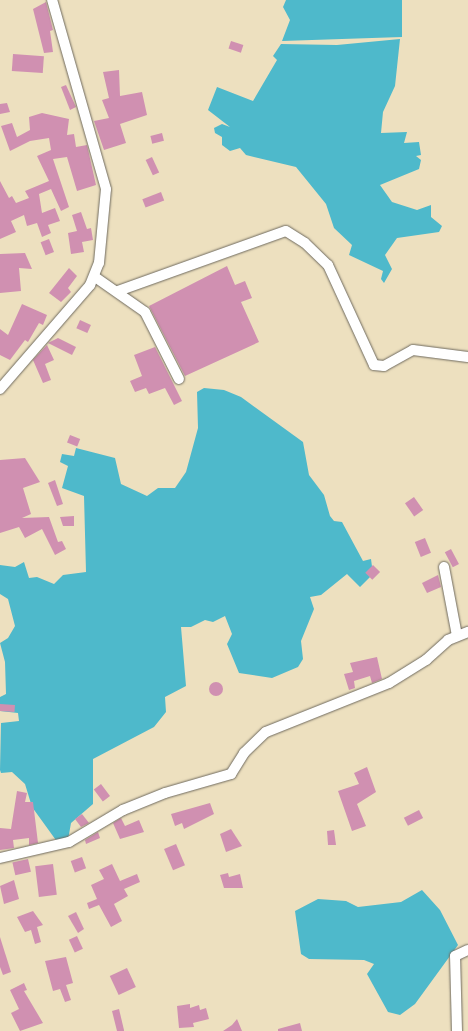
<!DOCTYPE html>
<html>
<head>
<meta charset="utf-8">
<style>
  body { margin:0 }
  #map { position:relative; width:468px; height:1031px; overflow:hidden; background:#ede0bf; font-family:"IM FELL French Canon",serif }
  div>[style] { position:absolute }
  [style*='--x'] { left:calc(var(--x)*1px); top:calc(var(--y)*1px); width:calc(var(--w)*1px); rotate:calc(var(--a)*1deg) }
  .water>* { inset:0; background:#4eb9cb }
  .building>* { inset:0; background:#d090b1; transform-origin:0 0 }
  .round { border-radius:50% }
  .roads { filter:drop-shadow(0 0 1px #6f6a5f) drop-shadow(0 0 1px #6f6a5f) }
  .minor>* { height:10px; margin:-5px; padding:0 5px; transform-origin:5px; border-radius:5px; background:#fff }
  span { translate:-50% -50%; white-space:nowrap; text-align:center; line-height:1.15; -webkit-text-stroke:4px #fcf5e5; paint-order:stroke }
</style>
</head>
<body>
<div id="map">
  <div class="water">
    <div style="clip-path:polygon(286px 0,402px 0,402px 37px,282px 41px,290px 20px,283px 7px)"></div>
    <div style="clip-path:polygon(400px 39px,395px 86px,383px 112px,381px 133px,407px 132px,404px 143px,419px 142px,421px 155px,416px 156px,421px 160px,419px 169px,380px 185px,392px 202px,417px 210px,431px 205px,431px 217px,442px 226px,439px 232px,397px 238px,385px 255px,392px 269px,384px 283px,381px 279px,383px 271px,349px 255px,352px 245px,334px 228px,326px 204px,296px 167px,246px 155px,240px 148px,230px 151px,222px 145px,222px 137px,215px 133px,214px 128px,222px 124px,230px 127px,208px 110px,217px 87px,253px 101px,277px 60px,273px 56px,281px 44px,337px 45px)"></div>
    <div style="clip-path:polygon(204px 388px,224px 390px,241px 397px,303px 442px,309px 475px,324px 495px,330px 516px,334px 521px,342px 522px,363px 561px,371px 559px,373px 574px,360px 587px,347px 574px,321px 595px,310px 597px,314px 609px,301px 641px,303px 659px,298px 667px,272px 678px,239px 673px,227px 644px,232px 634px,225px 616px,213px 622px,205px 620px,191px 627px,181px 627px,186px 686px,165px 697px,166px 712px,154px 727px,93px 759px,93px 804px,71px 823px,68px 840px,58px 843px,32px 807px,25px 784px,12px 772px,1px 773px,0 770px,1px 723px,19px 721px,18px 713px,0 711px,0 697px,6px 694px,5px 662px,0 643px,8px 638px,15px 626px,8px 599px,0 594px,0 565px,15px 567px,24px 562px,29px 578px,37px 577px,54px 584px,63px 575px,86px 572px,84px 496px,62px 488px,68px 466px,60px 462px,62px 454px,74px 456px,76px 448px,115px 458px,121px 484px,147px 496px,158px 488px,175px 488px,186px 472px,198px 428px,197px 392px)"></div>
    <div style="clip-path:polygon(422px 890px,440px 910px,458px 945px,415px 1004px,400px 1015px,388px 1012px,367px 974px,374px 964px,364px 960px,309px 959px,301px 954px,295px 911px,318px 899px,346px 901px,358px 907px,401px 902px)"></div>
  </div>
  <div class="building">
    <div style="clip-path:polygon(46px 2px,53px 30px,50px 31px,53px 52px,44px 53px,33px 9px)"></div>
    <div style="left:231px;top:41px;width:13px;height:8px;rotate:18deg"></div>
    <div style="left:13px;top:54px;width:31px;height:17px;rotate:4deg"></div>
    <div style="clip-path:polygon(119px 70px,120px 96px,142px 92px,147px 115px,120px 124px,126px 143px,104px 150px,94px 121px,109px 118px,102px 100px,109px 98px,103px 72px)"></div>
    <div style="clip-path:polygon(66px 85px,76px 107px,70px 110px,61px 87px)"></div>
    <div style="clip-path:polygon(7px 103px,10px 112px,0 114px,0 104px)"></div>
    <div style="clip-path:polygon(42px 113px,69px 119px,67px 135px,74px 134px,76px 147px,87px 145px,96px 185px,77px 191px,67px 157px,53px 159px,69px 207px,61px 211px,51px 189px,39px 194px,42px 213px,55px 208px,60px 221px,48px 225px,51px 233px,42px 237px,37px 223px,27px 226px,24px 215px,11px 221px,16px 232px,0 239px,0 181px,9px 198px,12px 196px,16px 203px,29px 198px,25px 191px,49px 181px,37px 156px,51px 150px,49px 138px,30px 141px,10px 151px,1px 126px,12px 123px,17px 137px,30px 130px,29px 117px)"></div>
    <div style="left:162px;top:133px;width:8px;height:12px;rotate:76deg"></div>
    <div style="left:152px;top:157px;width:17px;height:7px;rotate:65deg"></div>
    <div style="left:161px;top:192px;width:9px;height:20px;rotate:69deg"></div>
    <div style="clip-path:polygon(81px 212px,87px 229px,91px 228px,93px 240px,82px 242px,84px 252px,71px 254px,68px 233px,77px 231px,72px 215px)"></div>
    <div style="left:49px;top:239px;width:14px;height:9px;rotate:69deg"></div>
    <div style="clip-path:polygon(25px 253px,32px 269px,19px 268px,21px 291px,0 293px,0 254px)"></div>
    <div style="clip-path:polygon(227px 266px,235px 285px,245px 281px,252px 298px,241px 302px,259px 342px,185px 376px,149px 306px)"></div>
    <div style="clip-path:polygon(69px 268px,77px 276px,68px 288px,71px 292px,61px 302px,49px 293px)"></div>
    <div style="clip-path:polygon(22px 304px,47px 315px,43px 325px,39px 323px,28px 342px,25px 340px,10px 360px,0 355px,0 329px,8px 335px)"></div>
    <div style="left:80px;top:320px;width:12px;height:9px;rotate:24deg"></div>
    <div style="clip-path:polygon(58px 338px,76px 347px,72px 355px,48px 343px)"></div>
    <div style="clip-path:polygon(47px 345px,54px 360px,45px 364px,51px 380px,43px 383px,33px 360px)"></div>
    <div style="clip-path:polygon(155px 347px,182px 401px,174px 405px,165px 388px,149px 394px,146px 388px,135px 392px,130px 381px,142px 376px,134px 355px)"></div>
    <div style="left:70px;top:435px;width:11px;height:8px;rotate:22deg"></div>
    <div style="clip-path:polygon(25px 458px,40px 482px,23px 488px,31px 514px,22px 518px,49px 517px,58px 542px,62px 541px,66px 549px,55px 555px,42px 529px,25px 538px,19px 527px,0 533px,0 460px)"></div>
    <div style="clip-path:polygon(55px 480px,63px 504px,57px 506px,48px 483px)"></div>
    <div style="left:414px;top:497px;width:16px;height:11px;rotate:55deg"></div>
    <div style="clip-path:polygon(74px 516px,74px 526px,63px 526px,60px 517px)"></div>
    <div style="left:425px;top:538px;width:16px;height:11px;rotate:68deg"></div>
    <div style="left:451px;top:549px;width:17px;height:7px;rotate:62deg"></div>
    <div style="left:373px;top:565px;width:10px;height:11px;rotate:45deg"></div>
    <div style="clip-path:polygon(438px 575px,441px 587px,427px 593px,422px 583px)"></div>
    <div style="clip-path:polygon(377px 657px,382px 679px,372px 683px,370px 676px,354px 681px,355px 688px,349px 690px,344px 674px,353px 672px,350px 663px)"></div>
    <div class="round" style="left:209px;top:682px;width:14px;height:14px"></div>
    <div style="left:0;top:704px;width:15px;height:7px;rotate:4deg"></div>
    <div style="clip-path:polygon(367px 767px,376px 792px,357px 804px,366px 826px,352px 831px,338px 791px,359px 784px,354px 773px)"></div>
    <div style="left:101px;top:784px;width:15px;height:9px;rotate:53deg"></div>
    <div style="clip-path:polygon(17px 791px,27px 793px,25px 802px,33px 802px,38px 843px,29px 845px,29px 838px,13px 840px,14px 848px,0 850px,0 828px,11px 829px)"></div>
    <div style="clip-path:polygon(210px 803px,214px 814px,184px 829px,182px 823px,175px 826px,171px 814px)"></div>
    <div style="left:419px;top:810px;width:9px;height:17px;rotate:63deg"></div>
    <div style="clip-path:polygon(82px 814px,89px 823px,81px 827px,75px 819px)"></div>
    <div style="clip-path:polygon(121px 818px,125px 826px,139px 820px,144px 832px,120px 839px,113px 823px)"></div>
    <div style="clip-path:polygon(231px 829px,242px 846px,226px 852px,220px 834px)"></div>
    <div style="clip-path:polygon(334px 830px,336px 845px,328px 845px,327px 831px)"></div>
    <div style="clip-path:polygon(98px 832px,100px 838px,86px 844px,85px 840px)"></div>
    <div style="left:176px;top:844px;width:23px;height:13px;rotate:67deg"></div>
    <div style="left:82px;top:857px;width:12px;height:12px;rotate:70deg"></div>
    <div style="left:28px;top:859px;width:13px;height:16px;rotate:77deg"></div>
    <div style="left:53px;top:864px;width:31px;height:18px;rotate:83deg"></div>
    <div style="clip-path:polygon(112px 864px,120px 881px,137px 874px,140px 882px,124px 889px,128px 896px,114px 904px,122px 921px,111px 927px,99px 905px,89px 909px,87px 903px,97px 899px,91px 885px,104px 879px,99px 870px)"></div>
    <div style="clip-path:polygon(228px 873px,229px 877px,240px 874px,243px 888px,224px 888px,220px 875px)"></div>
    <div style="clip-path:polygon(14px 880px,19px 899px,4px 904px,0 886px)"></div>
    <div style="clip-path:polygon(33px 911px,43px 925px,37px 927px,41px 942px,35px 944px,31px 930px,25px 932px,17px 917px)"></div>
    <div style="clip-path:polygon(76px 912px,84px 929px,78px 933px,68px 916px)"></div>
    <div style="left:77px;top:936px;width:14px;height:9px;rotate:65deg"></div>
    <div style="clip-path:polygon(0 937px,11px 972px,3px 975px,0 967px)"></div>
    <div style="clip-path:polygon(66px 957px,73px 983px,66px 985px,71px 1000px,65px 1002px,60px 989px,53px 991px,45px 961px)"></div>
    <div style="left:127px;top:968px;width:21px;height:19px;rotate:65deg"></div>
    <div style="clip-path:polygon(24px 983px,27px 990px,24px 991px,43px 1023px,20px 1031px,11px 1013px,19px 1009px,10px 990px)"></div>
    <div style="clip-path:polygon(190px 1004px,190px 1008px,199px 1005px,200px 1010px,206px 1008px,209px 1019px,193px 1023px,194px 1027px,179px 1028px,177px 1006px)"></div>
    <div style="clip-path:polygon(119px 1009px,124px 1030px,124px 1031px,117px 1031px,112px 1011px)"></div>
    <div style="clip-path:polygon(237px 1019px,242px 1031px,223px 1031px,232px 1025px)"></div>
    <div style="clip-path:polygon(300px 1023px,302px 1031px,278px 1031px,278px 1029px)"></div>
  </div>
  <div class="roads">
    <div class="minor">
      <div style="--x:95;--y:277;--w:61;--a:35"></div>
      <div style="--x:145;--y:312;--w:75;--a:63.1"></div>
      <div style="--x:118;--y:291;--w:178;--a:-19.7"></div>
      <div style="--x:286;--y:231;--w:22;--a:32"></div>
      <div style="--x:305;--y:243;--w:32;--a:44"></div>
      <div style="--x:328;--y:265;--w:110;--a:65.3"></div>
      <div style="--x:374;--y:365;--w:10;--a:6"></div>
      <div style="--x:384;--y:366;--w:33;--a:-29"></div>
      <div style="--x:413;--y:350;--w:55;--a:7.3"></div>
      <div style="--x:0;--y:389;--w:138;--a:-49.1"></div>
      <div style="--x:90;--y:285;--w:24;--a:-68"></div>
      <div style="--x:99;--y:263;--w:74;--a:-84.6"></div>
      <div style="--x:106;--y:189;--w:197;--a:-105.9"></div>
      <div style="--x:444;--y:567;--w:70;--a:79.3"></div>
      <div style="--x:0;--y:858;--w:71;--a:-13.1"></div>
      <div style="--x:69;--y:842;--w:63;--a:-30.7"></div>
      <div style="--x:123;--y:810;--w:45;--a:-22"></div>
      <div style="--x:165;--y:793;--w:69;--a:-16.1"></div>
      <div style="--x:231;--y:774;--w:25;--a:-58"></div>
      <div style="--x:244;--y:753;--w:30;--a:-44"></div>
      <div style="--x:266;--y:732;--w:132;--a:-21.7"></div>
      <div style="--x:389;--y:683;--w:44;--a:-31.9"></div>
      <div style="--x:426;--y:660;--w:30;--a:-42"></div>
      <div style="--x:448;--y:640;--w:22;--a:-22"></div>
      <div style="--x:457;--y:1031;--w:75;--a:-91.5"></div>
      <div style="--x:455;--y:956;--w:14;--a:-25"></div>
    </div>
  </div>
</div>
</body>
</html>
